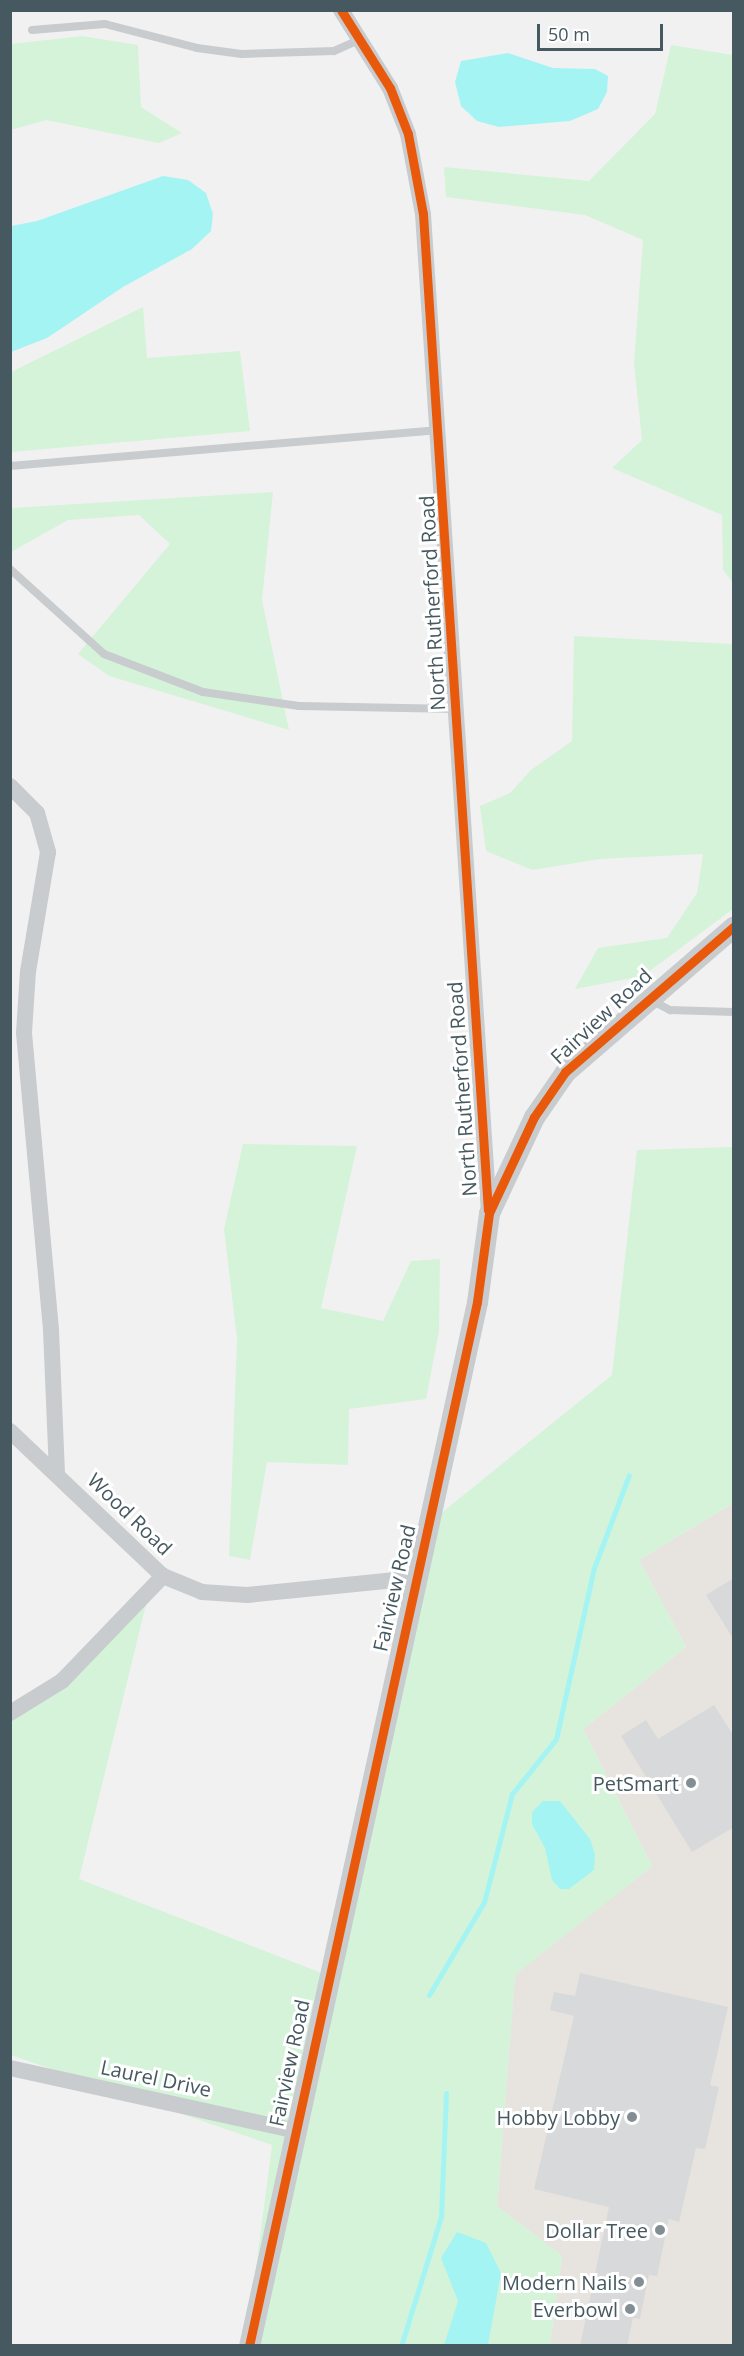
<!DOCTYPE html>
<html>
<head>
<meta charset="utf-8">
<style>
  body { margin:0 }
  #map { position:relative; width:744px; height:2356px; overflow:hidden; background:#f2f1f1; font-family:"Open Sans",sans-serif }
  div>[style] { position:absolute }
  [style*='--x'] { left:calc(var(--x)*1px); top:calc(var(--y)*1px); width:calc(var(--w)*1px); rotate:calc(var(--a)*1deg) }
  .commercial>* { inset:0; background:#e7e4df }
  .green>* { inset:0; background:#d4f3d9 }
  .water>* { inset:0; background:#a5f4f4 }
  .stream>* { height:5px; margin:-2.5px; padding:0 2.5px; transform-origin:2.5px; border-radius:2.5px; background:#a5f4f4 }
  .building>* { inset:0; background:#d8d9da }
  .service>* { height:8px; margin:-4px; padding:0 4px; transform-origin:4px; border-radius:4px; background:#c8ccce }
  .minor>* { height:16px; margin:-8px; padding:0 8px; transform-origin:8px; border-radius:8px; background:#c8ccce }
  .tertiary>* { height:21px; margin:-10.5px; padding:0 10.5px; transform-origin:10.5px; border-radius:10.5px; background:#c8ccce }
  .cycleway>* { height:9px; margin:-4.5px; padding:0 4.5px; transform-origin:4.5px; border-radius:4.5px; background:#e8590c }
  .dots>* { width:16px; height:16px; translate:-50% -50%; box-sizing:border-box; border:3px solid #fff; border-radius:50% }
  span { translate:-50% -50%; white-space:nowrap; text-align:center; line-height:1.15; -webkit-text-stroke:6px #fff; paint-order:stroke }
  .street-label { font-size:20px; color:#465960 }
  .poi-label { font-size:20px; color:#465960 }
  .right { translate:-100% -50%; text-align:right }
  .frame { position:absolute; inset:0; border:12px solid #465960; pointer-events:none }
  .scale { position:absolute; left:537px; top:24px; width:126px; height:27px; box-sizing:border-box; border:3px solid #465960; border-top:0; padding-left:8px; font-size:18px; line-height:21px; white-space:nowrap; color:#465960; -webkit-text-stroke:4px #fff; paint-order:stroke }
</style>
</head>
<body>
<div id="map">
  <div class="commercial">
    <div style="clip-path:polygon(733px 1503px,733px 2345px,550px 2345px,562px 2256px,497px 2206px,515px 1974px,652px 1866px,583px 1729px,686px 1647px,639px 1560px)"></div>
  </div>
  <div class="green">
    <div style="clip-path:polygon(82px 36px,138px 45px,141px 107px,182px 133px,159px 143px,46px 120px,11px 130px,11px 44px)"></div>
    <div style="clip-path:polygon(671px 45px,733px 55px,733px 583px,723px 570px,722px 515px,612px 468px,642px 440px,634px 363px,643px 240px,585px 215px,446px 197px,444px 167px,589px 181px,655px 114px)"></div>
    <div style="clip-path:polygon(143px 307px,147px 358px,240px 351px,250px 431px,11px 452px,11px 372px)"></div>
    <div style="clip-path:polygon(273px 492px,262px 600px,289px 730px,109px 676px,78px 654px,170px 544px,139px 515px,68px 520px,11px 552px,11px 508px)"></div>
    <div style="clip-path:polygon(574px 636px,734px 644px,733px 909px,643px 976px,575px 989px,598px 948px,667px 938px,697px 893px,703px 854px,600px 859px,532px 870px,486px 851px,480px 806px,510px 793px,531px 770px,572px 741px)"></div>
    <div style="clip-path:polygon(243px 1144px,357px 1146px,321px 1308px,383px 1321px,411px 1261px,440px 1259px,439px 1331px,426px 1399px,349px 1409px,348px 1465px,267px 1462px,250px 1560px,229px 1556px,237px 1339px,224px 1229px)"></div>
    <div style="clip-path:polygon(733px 1147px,733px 1503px,639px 1560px,686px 1647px,583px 1729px,652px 1866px,515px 1975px,497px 2206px,562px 2256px,550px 2345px,246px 2345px,272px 2145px,11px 2055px,11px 1717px,150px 1588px,79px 1879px,327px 1975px,435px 1518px,612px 1375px,637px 1150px)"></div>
  </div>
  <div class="water">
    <div style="clip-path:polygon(508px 53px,553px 68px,595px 69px,608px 76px,607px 92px,598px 109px,570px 121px,499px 127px,477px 121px,461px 106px,455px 82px,461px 61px)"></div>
    <div style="clip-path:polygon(163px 176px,188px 180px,206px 193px,213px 214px,211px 231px,192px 249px,123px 287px,47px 338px,11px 352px,11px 226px,37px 221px)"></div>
    <div style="clip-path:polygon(543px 1801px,560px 1801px,590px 1839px,595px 1854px,594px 1870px,569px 1889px,560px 1889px,552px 1880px,545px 1848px,532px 1824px,532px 1812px)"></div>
    <div style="clip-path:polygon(457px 2232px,486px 2243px,501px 2273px,488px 2345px,444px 2345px,458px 2301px,441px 2258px)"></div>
  </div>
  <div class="stream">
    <div style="--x:429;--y:1995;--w:108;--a:-59.4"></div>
    <div style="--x:484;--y:1902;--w:112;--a:-75.5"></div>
    <div style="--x:512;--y:1794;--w:70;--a:-51.3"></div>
    <div style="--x:556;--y:1739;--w:175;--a:-77.5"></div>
    <div style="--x:594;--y:1568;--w:99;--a:-69.4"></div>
    <div style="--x:401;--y:2346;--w:135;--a:-72.8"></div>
    <div style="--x:441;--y:2217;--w:124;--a:-87.7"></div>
  </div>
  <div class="building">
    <div style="clip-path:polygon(734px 1578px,734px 1640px,706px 1595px)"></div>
    <div style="clip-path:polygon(714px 1705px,734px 1736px,734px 1827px,692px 1852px,621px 1736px,646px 1720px,658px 1739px)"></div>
    <div style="clip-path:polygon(580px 1973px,728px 2007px,710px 2085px,719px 2087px,705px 2149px,696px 2148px,679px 2222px,669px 2219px,657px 2276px,649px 2275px,640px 2319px,633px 2318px,627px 2346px,580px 2346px,609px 2207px,534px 2189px,574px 2016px,550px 2010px,554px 1992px,575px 1996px)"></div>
  </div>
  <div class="service">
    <div style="--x:32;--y:30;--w:73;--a:-4.7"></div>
    <div style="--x:105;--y:24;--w:95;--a:14.6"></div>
    <div style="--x:197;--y:48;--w:45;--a:7.6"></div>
    <div style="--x:242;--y:54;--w:92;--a:-1.9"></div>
    <div style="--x:334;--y:51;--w:30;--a:-24"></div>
    <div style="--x:10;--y:466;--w:431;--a:-4.8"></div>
    <div style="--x:10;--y:569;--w:127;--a:42.1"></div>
    <div style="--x:104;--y:654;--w:106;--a:21"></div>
    <div style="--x:203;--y:692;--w:97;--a:8.3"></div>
    <div style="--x:299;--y:706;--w:157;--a:1.1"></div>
    <div style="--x:649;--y:999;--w:24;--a:28"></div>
    <div style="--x:670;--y:1010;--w:64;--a:1.8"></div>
  </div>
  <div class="minor">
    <div style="--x:341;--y:10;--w:92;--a:57.9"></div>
    <div style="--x:390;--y:88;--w:49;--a:68.6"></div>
    <div style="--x:408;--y:134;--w:81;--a:79.4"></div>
    <div style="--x:423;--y:214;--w:1001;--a:86.22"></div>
    <div style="--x:10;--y:786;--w:38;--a:45"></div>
    <div style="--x:37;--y:813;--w:41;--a:74.2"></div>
    <div style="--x:48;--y:852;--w:121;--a:99.5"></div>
    <div style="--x:28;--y:971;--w:62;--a:93.7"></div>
    <div style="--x:24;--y:1033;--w:298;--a:84.8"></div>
    <div style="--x:51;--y:1330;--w:141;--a:87.6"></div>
    <div style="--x:10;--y:1431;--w:211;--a:43.5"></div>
    <div style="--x:163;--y:1576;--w:42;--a:22.3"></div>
    <div style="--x:202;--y:1592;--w:45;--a:3.8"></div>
    <div style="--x:247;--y:1595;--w:169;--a:-5.8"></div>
    <div style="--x:10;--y:1713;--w:61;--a:-31.6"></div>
    <div style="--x:62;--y:1681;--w:146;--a:-46.1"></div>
    <div style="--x:10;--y:2068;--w:289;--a:12.4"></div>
  </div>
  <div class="tertiary">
    <div style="--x:249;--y:2346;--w:1069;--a:-77.68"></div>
    <div style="--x:477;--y:1302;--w:90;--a:-82.3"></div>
    <div style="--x:489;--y:1213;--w:106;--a:-64.9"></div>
    <div style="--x:534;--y:1117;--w:55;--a:-55.4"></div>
    <div style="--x:565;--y:1072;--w:223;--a:-40.8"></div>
  </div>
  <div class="cycleway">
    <div style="--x:341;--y:10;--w:92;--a:57.9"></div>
    <div style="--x:390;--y:88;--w:49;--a:68.6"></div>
    <div style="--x:408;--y:134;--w:81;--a:79.4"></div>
    <div style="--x:423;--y:214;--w:998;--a:86.27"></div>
    <div style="--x:249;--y:2346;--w:1069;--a:-77.68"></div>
    <div style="--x:477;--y:1302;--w:90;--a:-82.3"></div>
    <div style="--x:489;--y:1213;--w:106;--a:-64.9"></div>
    <div style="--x:534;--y:1117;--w:55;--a:-55.4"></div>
    <div style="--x:565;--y:1072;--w:223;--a:-40.8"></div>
  </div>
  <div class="dots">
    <div style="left:691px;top:1783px;background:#828e93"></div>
    <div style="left:632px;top:2117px;background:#828e93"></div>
    <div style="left:660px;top:2230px;background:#828e93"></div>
    <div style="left:639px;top:2282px;background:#828e93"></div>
    <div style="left:630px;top:2309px;background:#828e93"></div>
  </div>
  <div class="street-label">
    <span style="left:432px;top:603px;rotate:-93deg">North Rutherford Road</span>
    <span style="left:601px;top:1016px;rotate:-43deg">Fairview Road</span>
    <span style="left:462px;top:1089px;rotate:-94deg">North Rutherford Road</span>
    <span style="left:130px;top:1514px;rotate:44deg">Wood Road</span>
    <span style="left:394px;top:1588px;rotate:-77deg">Fairview Road</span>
    <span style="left:289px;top:2063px;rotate:-78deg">Fairview Road</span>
    <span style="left:156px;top:2078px;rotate:12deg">Laurel Drive</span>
  </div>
  <div class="poi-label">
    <span class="right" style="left:679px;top:1783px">PetSmart</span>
    <span class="right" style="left:620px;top:2117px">Hobby Lobby</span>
    <span class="right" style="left:648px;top:2230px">Dollar Tree</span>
    <span class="right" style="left:627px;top:2282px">Modern Nails</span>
    <span class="right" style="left:618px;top:2309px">Everbowl</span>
  </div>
  <div class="frame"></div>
  <div class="scale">50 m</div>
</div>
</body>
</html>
